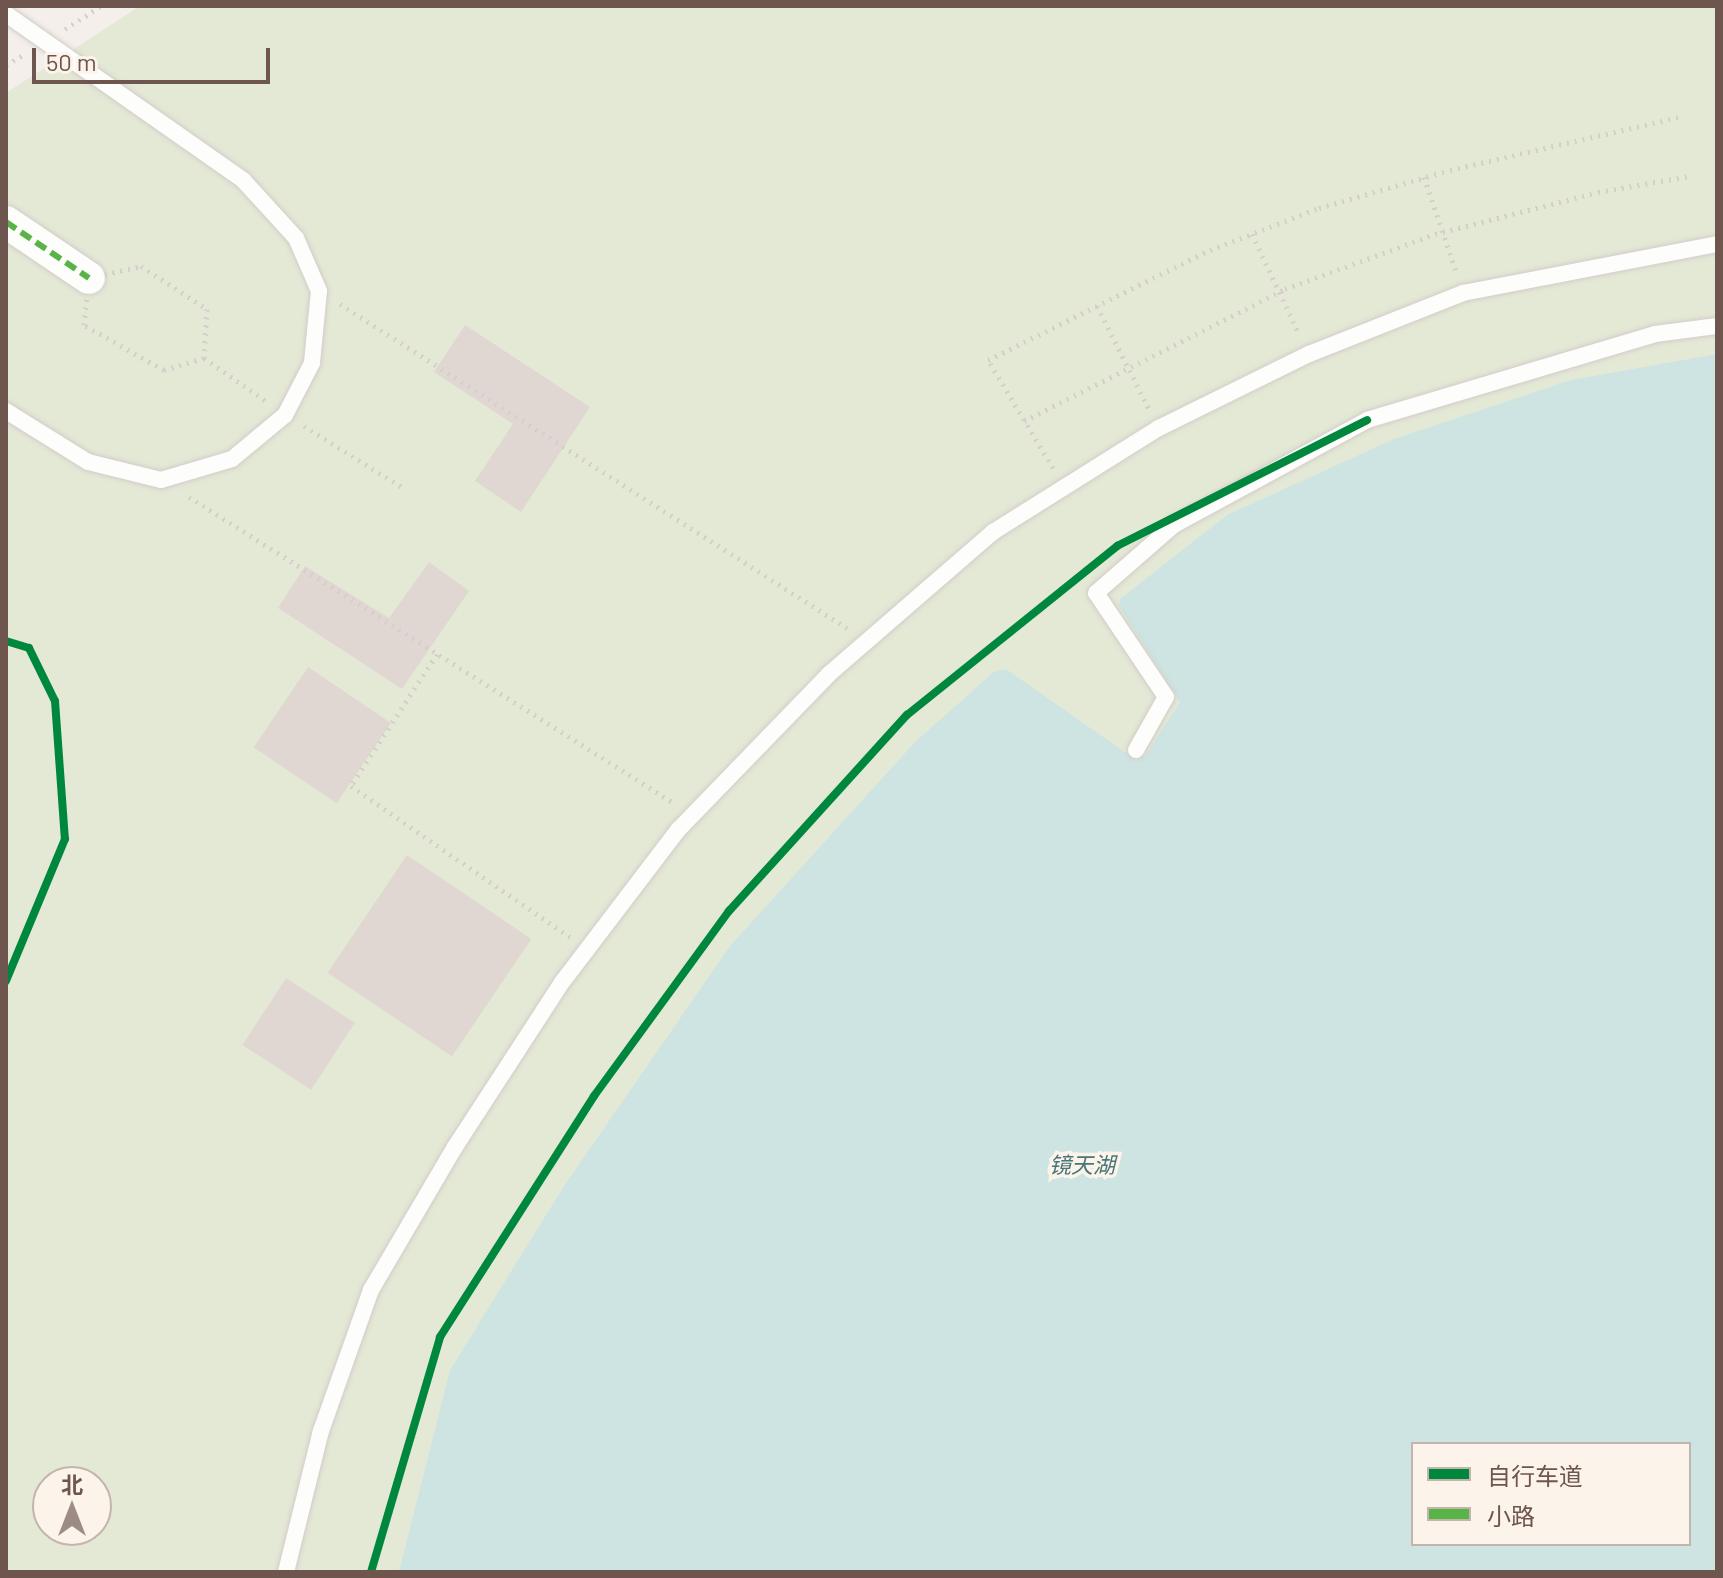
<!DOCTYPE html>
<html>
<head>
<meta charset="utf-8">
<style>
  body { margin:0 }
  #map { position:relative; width:1723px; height:1578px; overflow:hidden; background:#f4efea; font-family:Barlow,"Noto Sans SC",sans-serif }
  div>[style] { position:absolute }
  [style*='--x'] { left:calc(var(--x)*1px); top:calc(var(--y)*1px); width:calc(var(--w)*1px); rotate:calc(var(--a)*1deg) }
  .green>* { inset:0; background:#e4e9d6 }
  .water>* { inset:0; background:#cde4e2 }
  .building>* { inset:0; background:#e0d7d3; transform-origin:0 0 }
  .path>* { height:5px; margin-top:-2.5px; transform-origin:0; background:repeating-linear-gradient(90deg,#d6cecb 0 2px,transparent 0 8px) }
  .roads { filter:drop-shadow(0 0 2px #d3ccc8) drop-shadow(0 0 2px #d3ccc8) }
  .lane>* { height:16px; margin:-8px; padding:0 8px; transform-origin:8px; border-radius:8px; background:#fdfdfc }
  .street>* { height:32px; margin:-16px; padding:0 16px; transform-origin:16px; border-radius:16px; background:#fdfdfc }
  .quiet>* { height:6px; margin-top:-3px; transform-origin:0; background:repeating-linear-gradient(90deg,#59b447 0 12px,transparent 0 18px) }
  .cycleway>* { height:8px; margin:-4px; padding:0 4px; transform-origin:4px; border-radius:4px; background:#00873e }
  span { translate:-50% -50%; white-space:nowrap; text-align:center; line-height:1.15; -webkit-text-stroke:7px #fcf3ea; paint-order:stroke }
  .water-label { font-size:22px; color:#477778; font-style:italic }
  .frame { position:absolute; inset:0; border:8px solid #6e554e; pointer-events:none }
  .legend { position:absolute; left:1411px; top:1442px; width:280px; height:104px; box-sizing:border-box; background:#fcf3ea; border:2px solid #c3b4ac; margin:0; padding:10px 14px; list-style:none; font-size:24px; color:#6e554e }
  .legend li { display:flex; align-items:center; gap:16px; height:40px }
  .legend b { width:40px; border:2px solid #c3b4ac }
  .north { position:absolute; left:32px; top:1466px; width:80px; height:80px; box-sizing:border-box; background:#fcf3ea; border:2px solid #c3b4ac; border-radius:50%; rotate:0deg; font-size:22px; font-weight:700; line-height:32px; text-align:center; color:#6e554e }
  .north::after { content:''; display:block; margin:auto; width:28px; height:36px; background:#9d8b85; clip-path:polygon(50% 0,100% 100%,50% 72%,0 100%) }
  .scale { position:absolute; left:32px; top:48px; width:238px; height:36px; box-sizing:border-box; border:4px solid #6e554e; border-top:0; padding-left:10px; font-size:24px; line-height:28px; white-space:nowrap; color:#6e554e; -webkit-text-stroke:6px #fcf3ea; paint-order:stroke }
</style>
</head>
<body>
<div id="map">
  <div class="green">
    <div style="clip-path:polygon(evenodd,140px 6px,1717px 6px,1717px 1572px,6px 1572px,6px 93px,140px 6px,1413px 1444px,1689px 1444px,1689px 1544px,1413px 1544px,1413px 1444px,140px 6px,48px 1482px,96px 1482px,96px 1530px,48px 1530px,48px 1482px)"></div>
  </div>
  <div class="water">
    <div style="clip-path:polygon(evenodd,1717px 354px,1717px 1572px,399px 1572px,450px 1370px,564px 1186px,730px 946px,916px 741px,994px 672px,1006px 669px,1136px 760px,1146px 755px,1180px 702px,1119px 606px,1120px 599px,1227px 515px,1394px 439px,1571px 380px,1717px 354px,1413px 1444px,1689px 1444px,1689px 1544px,1413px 1544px,1413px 1444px)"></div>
  </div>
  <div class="building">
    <div style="clip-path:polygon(465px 325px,590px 407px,521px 512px,475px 481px,513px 424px,434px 372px)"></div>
    <div style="clip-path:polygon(429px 562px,469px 591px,402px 689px,278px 608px,305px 566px,389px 618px)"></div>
    <div style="left:308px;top:667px;width:100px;height:97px;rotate:34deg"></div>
    <div style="left:407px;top:855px;width:150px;height:142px;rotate:34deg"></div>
    <div style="left:286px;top:978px;width:82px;height:80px;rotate:33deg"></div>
  </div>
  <div class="path">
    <div style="--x:65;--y:29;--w:43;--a:-32.6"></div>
    <div style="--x:6;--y:65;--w:23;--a:-31"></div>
    <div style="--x:1424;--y:177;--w:99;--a:71.2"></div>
    <div style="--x:1252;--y:234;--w:110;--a:64.8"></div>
    <div style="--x:141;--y:266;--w:79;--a:33.1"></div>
    <div style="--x:207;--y:309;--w:49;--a:93.5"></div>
    <div style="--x:204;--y:358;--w:42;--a:163.3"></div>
    <div style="--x:164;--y:370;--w:92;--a:-150.6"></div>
    <div style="--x:84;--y:325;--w:47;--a:-83.9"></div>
    <div style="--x:89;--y:278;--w:53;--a:-13"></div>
    <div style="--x:340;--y:304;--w:602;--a:32.58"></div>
    <div style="--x:1097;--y:306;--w:115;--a:63.2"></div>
    <div style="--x:204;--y:358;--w:75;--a:34.7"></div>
    <div style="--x:1024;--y:421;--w:292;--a:-26.8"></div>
    <div style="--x:1285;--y:289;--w:160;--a:-20.1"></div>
    <div style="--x:1435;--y:234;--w:168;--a:-14.4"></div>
    <div style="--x:1598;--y:192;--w:93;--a:-9.9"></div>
    <div style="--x:304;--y:426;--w:115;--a:31.9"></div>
    <div style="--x:1053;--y:468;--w:126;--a:-121"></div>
    <div style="--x:988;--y:360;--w:248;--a:-26.4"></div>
    <div style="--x:1210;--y:250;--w:117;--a:-21.1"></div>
    <div style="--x:1319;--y:208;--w:136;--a:-16.2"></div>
    <div style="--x:1450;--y:170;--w:236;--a:-13"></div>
    <div style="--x:189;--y:497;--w:573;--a:32.25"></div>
    <div style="--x:437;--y:654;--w:158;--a:123.1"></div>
    <div style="--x:351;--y:786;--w:266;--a:34.6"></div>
  </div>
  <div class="roads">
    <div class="lane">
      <div style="--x:6;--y:14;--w:289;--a:35"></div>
      <div style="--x:243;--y:180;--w:79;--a:47.6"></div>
      <div style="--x:296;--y:238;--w:58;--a:66.5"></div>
      <div style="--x:319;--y:291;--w:72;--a:95.6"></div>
      <div style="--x:312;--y:363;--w:59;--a:117.4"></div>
      <div style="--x:285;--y:415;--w:69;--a:140.3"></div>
      <div style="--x:232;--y:459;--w:74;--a:163.5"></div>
      <div style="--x:161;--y:480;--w:75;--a:-166.1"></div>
      <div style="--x:88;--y:462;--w:97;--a:-148.1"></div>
      <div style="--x:1136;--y:750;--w:61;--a:-60.5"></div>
      <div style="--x:1166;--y:697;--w:125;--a:-123.9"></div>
      <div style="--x:1096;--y:593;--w:103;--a:-41.1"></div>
      <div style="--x:1174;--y:525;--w:220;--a:-28.5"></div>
      <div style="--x:1367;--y:420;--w:301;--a:-16.6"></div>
      <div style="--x:1655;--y:334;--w:63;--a:-7.4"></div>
      <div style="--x:286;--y:1572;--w:145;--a:-76.1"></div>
      <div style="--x:321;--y:1431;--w:150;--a:-70.5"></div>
      <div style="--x:371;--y:1290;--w:166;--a:-59.6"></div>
      <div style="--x:455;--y:1147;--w:198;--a:-57"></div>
      <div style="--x:563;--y:981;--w:191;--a:-52.7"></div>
      <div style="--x:679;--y:829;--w:216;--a:-45.9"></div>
      <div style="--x:829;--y:674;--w:217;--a:-40.9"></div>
      <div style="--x:993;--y:532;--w:196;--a:-32.1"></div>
      <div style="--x:1159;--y:428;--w:167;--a:-26.3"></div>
      <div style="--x:1309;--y:354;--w:166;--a:-21.6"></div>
      <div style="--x:1463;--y:293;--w:259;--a:-10.9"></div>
    </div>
    <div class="street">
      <div style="--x:6;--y:222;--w:100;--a:34"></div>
    </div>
  </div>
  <div class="quiet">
    <div style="--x:6;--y:222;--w:100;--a:34"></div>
  </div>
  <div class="cycleway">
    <div style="--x:6;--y:641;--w:24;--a:17"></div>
    <div style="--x:29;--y:648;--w:59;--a:63.9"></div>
    <div style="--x:55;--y:701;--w:138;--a:85.9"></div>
    <div style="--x:65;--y:839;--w:154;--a:112.6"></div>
    <div style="--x:371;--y:1572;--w:245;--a:-73.6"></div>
    <div style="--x:440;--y:1337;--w:286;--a:-57.4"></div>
    <div style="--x:594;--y:1096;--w:229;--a:-53.9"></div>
    <div style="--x:729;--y:911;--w:265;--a:-47.8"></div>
    <div style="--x:907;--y:715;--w:270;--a:-38.8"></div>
    <div style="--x:1117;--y:546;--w:280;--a:-26.7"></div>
  </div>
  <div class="water-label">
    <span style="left:1082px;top:1165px">镜天湖</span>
  </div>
  <div class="frame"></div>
  <ul class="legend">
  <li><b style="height:10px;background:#00873e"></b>自行车道</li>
  <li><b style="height:10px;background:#59b447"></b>小路</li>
  </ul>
  <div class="north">北</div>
  <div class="scale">50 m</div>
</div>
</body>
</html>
